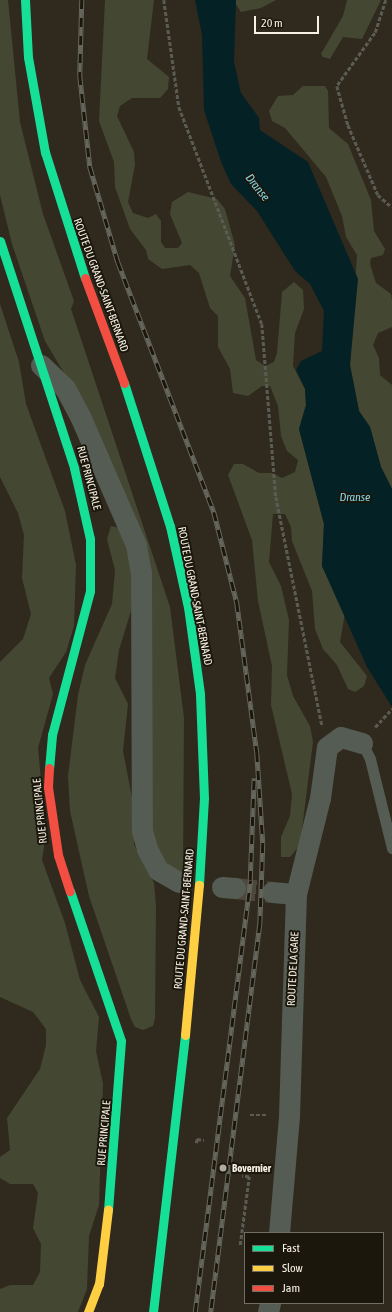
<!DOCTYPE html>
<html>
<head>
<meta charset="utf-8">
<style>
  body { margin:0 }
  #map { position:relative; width:392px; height:1312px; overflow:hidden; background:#302a1e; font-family:"Asap Condensed",sans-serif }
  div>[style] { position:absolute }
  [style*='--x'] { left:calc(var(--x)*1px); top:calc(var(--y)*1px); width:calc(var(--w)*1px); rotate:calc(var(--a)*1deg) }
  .green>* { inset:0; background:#444732 }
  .water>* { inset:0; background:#042125 }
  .street-tunnel>* { height:21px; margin-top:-10.5px; transform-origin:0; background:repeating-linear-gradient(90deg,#4e483c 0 21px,transparent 0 31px) }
  .path>* { height:2.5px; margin-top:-1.25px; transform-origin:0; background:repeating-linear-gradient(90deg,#5a5c54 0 4px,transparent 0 6px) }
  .lane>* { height:11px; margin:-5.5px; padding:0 5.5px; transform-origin:5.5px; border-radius:5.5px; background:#555c53 }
  .street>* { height:21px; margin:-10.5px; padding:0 10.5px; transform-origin:10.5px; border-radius:10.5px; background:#555c53 }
  .fast>* { height:9px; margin:-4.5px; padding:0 4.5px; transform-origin:4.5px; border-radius:4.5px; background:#16e098 }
  .slow>* { height:9px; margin:-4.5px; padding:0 4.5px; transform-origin:4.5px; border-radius:4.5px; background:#ffcf43 }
  .jam>* { height:9px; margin:-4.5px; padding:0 4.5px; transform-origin:4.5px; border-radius:4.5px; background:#f24e42 }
  .rail>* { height:4.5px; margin-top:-2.25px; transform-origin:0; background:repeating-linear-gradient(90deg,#1b170d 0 9px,#65665c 0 18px); box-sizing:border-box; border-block:1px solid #65665c }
  .dots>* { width:11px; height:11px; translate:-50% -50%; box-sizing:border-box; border:2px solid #1b170d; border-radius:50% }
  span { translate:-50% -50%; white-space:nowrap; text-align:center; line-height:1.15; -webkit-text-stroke:4px #1b170d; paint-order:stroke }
  .street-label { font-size:11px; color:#f7f1e3 }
  .poi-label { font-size:11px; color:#f7f1e3; font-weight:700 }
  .left { translate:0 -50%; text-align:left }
  .water-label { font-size:12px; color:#85d5e4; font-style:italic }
  .legend { position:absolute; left:244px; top:1232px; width:140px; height:72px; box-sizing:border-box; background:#1b170d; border:1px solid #736e63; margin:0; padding:5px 7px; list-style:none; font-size:12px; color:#f7f1e3 }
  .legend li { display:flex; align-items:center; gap:8px; height:20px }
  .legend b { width:20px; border:1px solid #736e63 }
  .scale { position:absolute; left:254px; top:16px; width:65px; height:18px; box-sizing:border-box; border:2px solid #f7f1e3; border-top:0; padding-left:5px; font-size:12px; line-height:14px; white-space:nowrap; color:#f7f1e3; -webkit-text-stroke:3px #1b170d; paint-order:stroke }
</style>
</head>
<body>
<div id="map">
  <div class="green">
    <div style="clip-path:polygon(0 0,8px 0,20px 122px,43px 214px,74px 301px,71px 309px,170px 607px,184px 718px,183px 875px,174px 873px,151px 844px,147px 588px,64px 373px,45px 341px,12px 244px,0 195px)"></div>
    <div style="clip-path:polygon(105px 0,154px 0,147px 59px,169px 77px,168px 89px,160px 98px,132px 98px,120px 106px,117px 116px,134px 152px,135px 165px,128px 202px,133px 213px,148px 218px,156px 214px,161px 221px,161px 242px,165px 248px,178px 248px,182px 243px,170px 214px,172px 202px,188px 192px,217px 199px,225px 209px,235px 245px,230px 276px,245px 298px,256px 360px,265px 366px,274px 362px,277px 353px,282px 292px,294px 282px,303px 290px,304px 309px,295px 333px,293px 366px,305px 389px,306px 405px,299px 429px,324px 524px,322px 566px,345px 613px,340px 642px,367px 676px,364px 686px,355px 692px,348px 689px,337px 665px,323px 649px,315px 629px,312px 591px,292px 541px,291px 527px,285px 514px,273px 514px,269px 562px,281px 586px,289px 620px,287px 675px,293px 696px,310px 726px,313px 742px,300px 845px,290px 857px,281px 857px,281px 837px,290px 816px,292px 794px,271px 705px,272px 666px,258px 601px,252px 540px,228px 475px,234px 464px,243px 464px,259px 473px,272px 473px,282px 478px,295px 472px,298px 460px,287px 451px,281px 436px,278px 406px,270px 386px,262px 386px,248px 396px,233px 393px,230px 369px,218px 347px,218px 316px,210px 308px,199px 273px,190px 265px,162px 269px,148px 259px,146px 250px,130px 229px,115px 187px,114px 162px,99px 121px)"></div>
    <div style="clip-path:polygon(233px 0,276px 0,261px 8px,241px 12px)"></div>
    <div style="clip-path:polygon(347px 0,381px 0,362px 39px,343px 37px,330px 59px,323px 57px,321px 54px,343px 16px)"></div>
    <div style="clip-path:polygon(303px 86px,325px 86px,328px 91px,329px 128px,348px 144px,371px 200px,374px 231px,385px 249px,383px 255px,371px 258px,370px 264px,376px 283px,391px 294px,392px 300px,392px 327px,378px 333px,373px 345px,379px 358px,380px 375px,392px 385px,392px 489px,381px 467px,370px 427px,359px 411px,350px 365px,357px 255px,346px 237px,342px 216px,326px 177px,285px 128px,272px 121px,269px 111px,278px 96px,293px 95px)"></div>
    <div style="clip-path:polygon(0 304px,19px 362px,26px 404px,65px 511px,76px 565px,74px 626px,66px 652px,49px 678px,53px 694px,38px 748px,46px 834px,42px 860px,65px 923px,80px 980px,99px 1017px,96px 1051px,103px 1084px,99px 1205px,89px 1236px,87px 1289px,78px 1312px,0 1312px,0 1289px,10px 1285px,33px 1285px,40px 1272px,41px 1244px,33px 1228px,38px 1193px,33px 1184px,10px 1184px,0 1178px,0 1157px,10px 1150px,7px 1118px,40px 1069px,46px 1045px,46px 1029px,33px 1012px,0 997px,0 662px,23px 639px,31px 614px,22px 578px,24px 535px,18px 513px,0 477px)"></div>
    <div style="clip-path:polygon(111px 526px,119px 528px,132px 560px,131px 611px,119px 650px,115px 678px,128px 704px,123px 751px,135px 813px,134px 844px,154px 883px,156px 906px,155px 1018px,153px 1026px,143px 1030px,135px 1027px,131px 1019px,89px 896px,70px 811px,68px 776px,78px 695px,85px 665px,112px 604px,115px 570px,107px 539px)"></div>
  </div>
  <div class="water">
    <div style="clip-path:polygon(195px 0,236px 0,234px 62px,241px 93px,259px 118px,260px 130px,308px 162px,358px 279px,350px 365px,359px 411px,370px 427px,381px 467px,392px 489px,392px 707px,367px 667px,322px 566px,324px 524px,299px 429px,306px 405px,305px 389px,296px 370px,301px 361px,322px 351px,324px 311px,310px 284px,295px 271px,257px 211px,231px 184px,221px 162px,204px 110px,202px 35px)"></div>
  </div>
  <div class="street-tunnel">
    <div style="--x:235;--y:888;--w:37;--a:6"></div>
  </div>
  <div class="path">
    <div style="--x:164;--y:0;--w:108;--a:82"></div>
    <div style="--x:179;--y:107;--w:232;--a:69.1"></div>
    <div style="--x:262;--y:324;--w:174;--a:85.4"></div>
    <div style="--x:276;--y:497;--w:233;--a:78.6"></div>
    <div style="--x:386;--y:0;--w:35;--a:108"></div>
    <div style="--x:375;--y:33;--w:65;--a:125.6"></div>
    <div style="--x:337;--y:86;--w:41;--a:74.2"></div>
    <div style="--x:348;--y:125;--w:76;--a:66.8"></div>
    <div style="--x:378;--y:195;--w:18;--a:41"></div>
    <div style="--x:375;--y:727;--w:25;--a:-47"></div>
    <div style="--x:250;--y:1115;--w:18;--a:0"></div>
    <div style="--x:196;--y:1143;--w:4;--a:-76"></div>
    <div style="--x:197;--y:1139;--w:7;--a:8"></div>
    <div style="--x:240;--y:1245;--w:69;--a:-82.5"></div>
    <div style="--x:249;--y:1177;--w:7;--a:-172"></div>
  </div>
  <div class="lane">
    <div style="--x:362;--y:743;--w:18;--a:63"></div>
    <div style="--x:370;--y:759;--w:92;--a:76.1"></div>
  </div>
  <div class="street">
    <div style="--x:41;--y:365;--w:33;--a:44"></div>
    <div style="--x:65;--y:388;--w:32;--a:62"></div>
    <div style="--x:80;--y:416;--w:141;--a:66.5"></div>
    <div style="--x:136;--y:545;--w:27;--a:80"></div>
    <div style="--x:141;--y:572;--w:259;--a:89.8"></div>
    <div style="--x:142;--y:831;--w:19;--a:74"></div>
    <div style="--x:147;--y:849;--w:24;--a:62"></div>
    <div style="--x:158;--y:870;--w:24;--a:30"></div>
    <div style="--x:222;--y:887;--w:13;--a:4"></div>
    <div style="--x:272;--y:892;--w:24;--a:5"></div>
    <div style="--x:279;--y:1233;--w:117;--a:-85.1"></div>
    <div style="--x:289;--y:1116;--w:222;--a:-88.2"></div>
    <div style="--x:296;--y:894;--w:99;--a:-76"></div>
    <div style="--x:320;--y:798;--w:51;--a:-82.2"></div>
    <div style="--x:327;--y:747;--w:17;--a:-36"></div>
    <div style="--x:341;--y:737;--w:22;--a:16"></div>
    <div style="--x:268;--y:1312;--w:9;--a:-77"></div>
  </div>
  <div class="fast">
    <div style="--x:25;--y:0;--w:57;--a:87"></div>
    <div style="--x:28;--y:57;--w:97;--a:79.9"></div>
    <div style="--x:45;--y:152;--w:132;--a:72.4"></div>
    <div style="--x:0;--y:241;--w:239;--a:71.9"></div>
    <div style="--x:74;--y:468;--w:73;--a:77.3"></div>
    <div style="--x:90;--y:539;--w:52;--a:90"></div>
    <div style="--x:90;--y:591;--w:149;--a:104.8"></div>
    <div style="--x:52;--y:735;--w:33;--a:95"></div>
    <div style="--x:124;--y:383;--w:150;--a:72.2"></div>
    <div style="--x:170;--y:526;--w:83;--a:77.5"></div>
    <div style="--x:188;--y:607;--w:88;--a:82.1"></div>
    <div style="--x:200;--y:694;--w:104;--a:87.8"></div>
    <div style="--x:204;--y:798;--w:87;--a:93.3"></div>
    <div style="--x:70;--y:891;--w:158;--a:71.2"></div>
    <div style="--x:121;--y:1041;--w:169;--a:94.4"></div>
    <div style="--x:153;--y:1312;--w:279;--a:-83.4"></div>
  </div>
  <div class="slow">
    <div style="--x:185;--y:1035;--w:151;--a:-84.7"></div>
    <div style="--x:88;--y:1312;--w:30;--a:-69"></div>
    <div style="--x:99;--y:1284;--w:75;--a:-83.1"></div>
  </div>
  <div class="jam">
    <div style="--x:85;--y:278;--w:112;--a:69.6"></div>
    <div style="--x:49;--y:768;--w:19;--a:93"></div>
    <div style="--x:48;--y:787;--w:69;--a:81.6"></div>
    <div style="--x:58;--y:855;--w:38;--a:72"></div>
  </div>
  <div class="rail">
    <div style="--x:82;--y:0;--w:76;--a:91.5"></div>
    <div style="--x:80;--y:76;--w:92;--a:83.7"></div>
    <div style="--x:90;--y:167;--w:99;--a:73.6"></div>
    <div style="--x:118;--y:262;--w:268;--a:69"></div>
    <div style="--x:214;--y:512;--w:94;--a:75.8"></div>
    <div style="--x:237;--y:603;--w:151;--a:82.4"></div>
    <div style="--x:257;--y:753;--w:91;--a:86.2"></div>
    <div style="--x:263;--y:844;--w:80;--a:92.1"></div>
    <div style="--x:260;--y:924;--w:391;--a:97.2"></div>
    <div style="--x:195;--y:1312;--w:435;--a:-82.7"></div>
    <div style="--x:250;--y:880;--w:102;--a:-87.8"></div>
  </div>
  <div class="dots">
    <div style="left:223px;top:1168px;background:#b1ab9e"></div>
  </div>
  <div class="street-label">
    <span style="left:101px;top:285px;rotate:70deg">ROUTE DU GRAND-SAINT-BERNARD</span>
    <span style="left:89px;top:478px;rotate:75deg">RUE PRINCIPALE</span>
    <span style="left:195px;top:596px;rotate:79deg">ROUTE DU GRAND-SAINT-BERNARD</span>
    <span style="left:40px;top:811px;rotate:-96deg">RUE PRINCIPALE</span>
    <span style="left:184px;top:919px;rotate:-85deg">ROUTE DU GRAND-SAINT-BERNARD</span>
    <span style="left:293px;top:969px;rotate:-87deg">ROUTE DE LA GARE</span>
    <span style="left:104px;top:1133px;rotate:-85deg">RUE PRINCIPALE</span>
  </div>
  <div class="poi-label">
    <span class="left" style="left:232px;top:1168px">Bovernier</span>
  </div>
  <div class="water-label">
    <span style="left:257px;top:188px;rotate:52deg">Dranse</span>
    <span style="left:355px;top:498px">Dranse</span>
  </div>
  <ul class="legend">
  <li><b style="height:5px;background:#16e098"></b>Fast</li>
  <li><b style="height:5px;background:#ffcf43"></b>Slow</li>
  <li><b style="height:5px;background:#f24e42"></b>Jam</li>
  </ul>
  <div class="scale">20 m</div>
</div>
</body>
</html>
